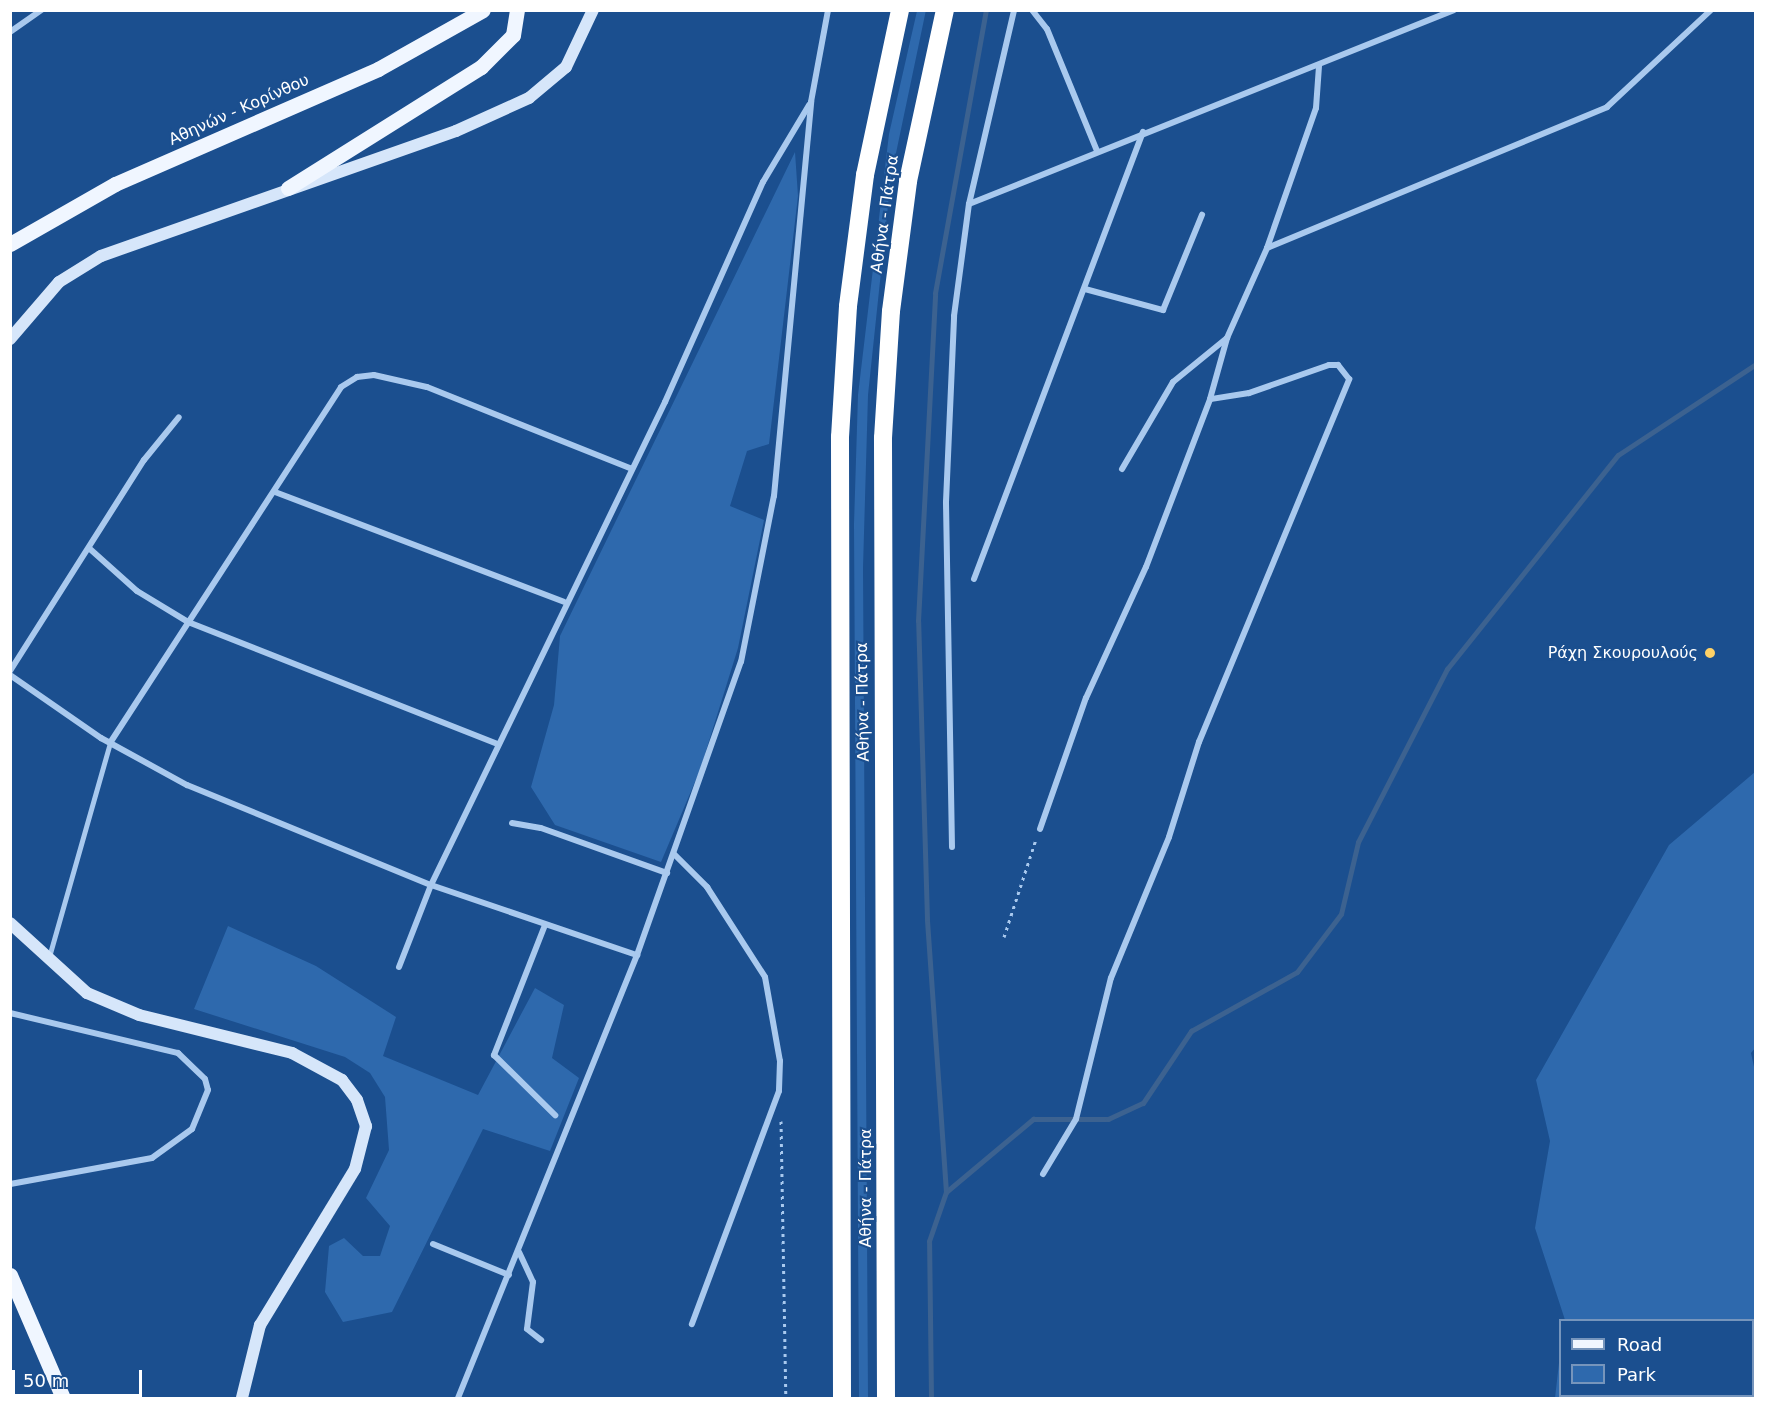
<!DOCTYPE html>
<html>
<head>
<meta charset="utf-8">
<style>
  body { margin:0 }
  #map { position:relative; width:1766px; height:1409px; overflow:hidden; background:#1b4f8f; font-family:"DejaVu Sans",sans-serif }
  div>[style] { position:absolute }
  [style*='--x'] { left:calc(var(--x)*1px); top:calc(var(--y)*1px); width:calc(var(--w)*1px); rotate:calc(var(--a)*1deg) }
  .green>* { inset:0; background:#2e69ad }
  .stream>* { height:5px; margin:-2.5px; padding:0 2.5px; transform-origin:2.5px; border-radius:2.5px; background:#3c6290 }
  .path>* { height:3px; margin-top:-1.5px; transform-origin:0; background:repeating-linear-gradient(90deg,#a9c9ee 0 3px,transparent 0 7.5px) }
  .lane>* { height:4.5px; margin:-2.25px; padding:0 2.25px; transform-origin:2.25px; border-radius:2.25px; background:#a9c9ee }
  .street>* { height:6px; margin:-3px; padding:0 3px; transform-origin:3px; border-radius:3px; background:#a9c9ee }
  .secondary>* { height:12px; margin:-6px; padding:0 6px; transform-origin:6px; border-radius:6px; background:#d6e6fa }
  .primary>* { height:15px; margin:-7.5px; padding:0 7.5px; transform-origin:7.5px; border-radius:7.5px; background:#f0f6ff }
  .highway>* { height:18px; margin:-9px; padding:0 9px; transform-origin:9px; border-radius:9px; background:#fff }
  .dots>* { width:16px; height:16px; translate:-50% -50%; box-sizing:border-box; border:3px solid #1b4f8f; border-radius:50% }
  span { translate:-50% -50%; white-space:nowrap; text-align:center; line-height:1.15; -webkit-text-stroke:4.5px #1b4f8f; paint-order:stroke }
  .street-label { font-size:16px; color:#fff }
  .poi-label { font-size:16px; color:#fff }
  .right { translate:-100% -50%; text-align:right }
  .frame { position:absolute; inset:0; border:12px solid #fff; pointer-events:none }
  .legend { position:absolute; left:1559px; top:1319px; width:195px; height:78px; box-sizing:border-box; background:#1b4f8f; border:2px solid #7695bc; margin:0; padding:8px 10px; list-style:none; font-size:18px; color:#fff }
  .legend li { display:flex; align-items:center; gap:12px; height:30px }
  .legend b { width:30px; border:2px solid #7695bc }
  .scale { position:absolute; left:12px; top:1370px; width:130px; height:27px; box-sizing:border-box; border:3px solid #fff; border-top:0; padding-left:8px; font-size:18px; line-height:21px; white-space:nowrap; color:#fff; -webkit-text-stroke:4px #1b4f8f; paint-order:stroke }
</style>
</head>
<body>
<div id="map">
  <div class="green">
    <div style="clip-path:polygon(926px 10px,891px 177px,868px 395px,863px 568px,868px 1398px,859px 1398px,854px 524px,858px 395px,889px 134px,917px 11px)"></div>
    <div style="clip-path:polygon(795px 152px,798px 196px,769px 444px,747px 451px,730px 506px,764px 520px,738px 648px,700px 770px,661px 862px,555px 825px,531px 787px,554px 705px,560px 636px)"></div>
    <div style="clip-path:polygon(1755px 772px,1756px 1047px,1751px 1053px,1756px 1076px,1755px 1398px,1555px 1398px,1560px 1354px,1560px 1396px,1752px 1396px,1752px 1320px,1565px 1320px,1535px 1228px,1550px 1141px,1536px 1080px,1669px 845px)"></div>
    <div style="clip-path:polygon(228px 926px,316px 966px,396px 1017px,383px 1056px,478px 1095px,535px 988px,564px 1005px,552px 1058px,579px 1078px,550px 1151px,483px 1129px,392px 1312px,343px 1322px,325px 1292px,329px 1246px,344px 1238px,363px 1256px,380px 1256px,390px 1226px,366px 1198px,389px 1150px,385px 1097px,370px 1073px,345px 1057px,194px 1009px)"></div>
  </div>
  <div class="stream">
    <div style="--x:946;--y:1192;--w:114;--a:-40"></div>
    <div style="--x:1033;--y:1119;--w:75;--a:0"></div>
    <div style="--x:1108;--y:1119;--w:38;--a:-25"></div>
    <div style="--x:1143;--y:1103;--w:87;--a:-56.3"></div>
    <div style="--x:1191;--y:1031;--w:121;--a:-29.1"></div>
    <div style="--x:1297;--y:972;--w:73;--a:-52.8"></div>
    <div style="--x:1341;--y:914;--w:74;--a:-76.7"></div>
    <div style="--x:1358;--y:842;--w:195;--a:-62.8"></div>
    <div style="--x:1447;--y:669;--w:274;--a:-51.4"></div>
    <div style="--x:1618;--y:455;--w:165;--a:-33.4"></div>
    <div style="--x:931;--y:1398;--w:157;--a:-90.7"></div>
    <div style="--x:929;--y:1241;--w:52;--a:-70.9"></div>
    <div style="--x:946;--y:1192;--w:274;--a:-94"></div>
    <div style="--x:927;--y:919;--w:298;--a:-91.7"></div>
    <div style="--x:918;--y:621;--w:328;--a:-87"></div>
    <div style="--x:935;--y:293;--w:288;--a:-79.8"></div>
  </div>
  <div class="path">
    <div style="--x:1004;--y:937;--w:103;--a:-71.9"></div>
    <div style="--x:781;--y:1121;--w:277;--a:89"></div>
  </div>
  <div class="lane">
    <div style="--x:49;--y:957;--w:223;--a:-74.1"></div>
  </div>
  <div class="street">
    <div style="--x:1032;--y:10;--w:24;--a:52"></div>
    <div style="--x:1047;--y:29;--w:132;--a:67.7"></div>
    <div style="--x:10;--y:32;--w:39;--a:-35"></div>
    <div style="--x:969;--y:204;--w:522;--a:-21.8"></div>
    <div style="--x:1267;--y:248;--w:368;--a:-22.5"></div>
    <div style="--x:1607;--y:107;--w:142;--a:-43"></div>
    <div style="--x:1085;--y:289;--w:81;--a:15.1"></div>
    <div style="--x:1163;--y:310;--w:103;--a:-67.7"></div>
    <div style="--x:1122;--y:469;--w:101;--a:-59.6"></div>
    <div style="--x:1173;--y:382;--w:70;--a:-39.2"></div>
    <div style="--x:275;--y:492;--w:309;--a:20.8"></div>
    <div style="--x:90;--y:549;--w:63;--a:41.8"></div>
    <div style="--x:137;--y:591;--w:60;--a:31.3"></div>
    <div style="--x:188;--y:622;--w:332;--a:21.5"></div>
    <div style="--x:974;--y:579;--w:478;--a:-69.3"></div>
    <div style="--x:10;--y:671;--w:250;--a:-57.6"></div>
    <div style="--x:144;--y:460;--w:55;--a:-50.9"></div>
    <div style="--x:10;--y:675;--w:111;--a:34.7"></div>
    <div style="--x:101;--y:738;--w:98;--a:28.7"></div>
    <div style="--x:187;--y:785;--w:264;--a:22.3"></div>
    <div style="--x:431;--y:885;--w:218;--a:18.8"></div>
    <div style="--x:110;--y:743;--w:424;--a:-57"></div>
    <div style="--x:341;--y:387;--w:19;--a:-32"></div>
    <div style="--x:357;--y:377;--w:17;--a:-7"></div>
    <div style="--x:374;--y:375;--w:54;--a:12.8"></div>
    <div style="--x:427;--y:387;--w:219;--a:21.8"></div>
    <div style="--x:512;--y:823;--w:29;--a:10"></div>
    <div style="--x:541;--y:828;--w:134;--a:19.7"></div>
    <div style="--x:1040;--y:829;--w:139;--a:-70.7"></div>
    <div style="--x:1086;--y:698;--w:144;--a:-65.4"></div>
    <div style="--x:1146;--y:567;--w:180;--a:-69.1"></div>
    <div style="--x:1210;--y:399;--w:63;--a:-74.4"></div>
    <div style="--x:1227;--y:338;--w:98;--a:-66"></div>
    <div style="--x:1267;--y:248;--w:148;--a:-70.7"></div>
    <div style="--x:1316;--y:108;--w:42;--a:-85.9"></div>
    <div style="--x:952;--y:847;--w:345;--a:-91"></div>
    <div style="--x:946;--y:502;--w:186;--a:-87.5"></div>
    <div style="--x:954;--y:316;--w:113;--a:-82.4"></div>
    <div style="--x:969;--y:204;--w:199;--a:-76.9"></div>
    <div style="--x:674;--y:854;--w:47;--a:45"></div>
    <div style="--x:707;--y:887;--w:107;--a:57.2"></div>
    <div style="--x:765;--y:977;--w:85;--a:79.9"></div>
    <div style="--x:780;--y:1061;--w:30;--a:92"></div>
    <div style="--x:779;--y:1091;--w:249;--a:110.5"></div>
    <div style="--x:545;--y:925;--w:140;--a:111.4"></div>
    <div style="--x:494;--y:1055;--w:86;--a:44.5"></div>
    <div style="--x:399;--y:967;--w:88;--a:-68.7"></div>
    <div style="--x:431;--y:885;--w:537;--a:-64.15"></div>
    <div style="--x:665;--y:402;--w:241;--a:-66"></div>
    <div style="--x:763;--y:182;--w:90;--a:-59.1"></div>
    <div style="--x:10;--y:1013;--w:173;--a:13.4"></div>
    <div style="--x:178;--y:1053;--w:37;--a:44"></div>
    <div style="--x:205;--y:1079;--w:11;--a:75"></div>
    <div style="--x:208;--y:1090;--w:42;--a:112.3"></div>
    <div style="--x:192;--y:1129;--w:49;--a:144.1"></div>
    <div style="--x:152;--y:1158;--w:144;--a:169.6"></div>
    <div style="--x:1043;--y:1174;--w:64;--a:-59"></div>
    <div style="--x:1076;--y:1119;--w:145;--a:-76.1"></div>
    <div style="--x:1111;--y:978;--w:152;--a:-67.6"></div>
    <div style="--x:1169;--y:837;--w:100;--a:-72.5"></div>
    <div style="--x:1199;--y:742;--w:393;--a:-67.5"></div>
    <div style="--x:1349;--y:379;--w:18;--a:-128"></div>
    <div style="--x:1338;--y:365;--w:9;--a:180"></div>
    <div style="--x:1329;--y:365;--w:85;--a:160.7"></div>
    <div style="--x:1249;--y:393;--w:39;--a:171"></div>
    <div style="--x:433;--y:1244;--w:82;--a:22.2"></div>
    <div style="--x:519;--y:1252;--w:33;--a:65"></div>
    <div style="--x:533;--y:1282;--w:47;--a:97.3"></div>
    <div style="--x:527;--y:1329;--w:18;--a:38"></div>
    <div style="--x:458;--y:1398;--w:478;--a:-68"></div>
    <div style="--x:637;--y:955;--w:311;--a:-70.5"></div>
    <div style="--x:741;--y:662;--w:169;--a:-78.8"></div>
    <div style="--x:774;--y:496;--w:396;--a:-84.6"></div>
    <div style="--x:811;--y:102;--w:94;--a:-79.5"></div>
  </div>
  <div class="secondary">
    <div style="--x:10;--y:339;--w:75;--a:-49.3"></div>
    <div style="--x:59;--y:282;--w:49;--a:-31.8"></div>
    <div style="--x:101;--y:256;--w:376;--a:-19.4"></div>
    <div style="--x:456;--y:131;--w:80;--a:-24.3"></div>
    <div style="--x:529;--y:98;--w:48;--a:-40"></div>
    <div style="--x:566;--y:67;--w:63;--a:-64.7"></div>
    <div style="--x:10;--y:923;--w:104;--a:42.3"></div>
    <div style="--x:87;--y:993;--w:56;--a:22.9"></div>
    <div style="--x:139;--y:1015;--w:158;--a:13.9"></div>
    <div style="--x:292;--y:1053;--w:57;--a:28.4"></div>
    <div style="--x:342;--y:1080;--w:25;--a:53"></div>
    <div style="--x:357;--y:1100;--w:28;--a:71"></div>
    <div style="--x:366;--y:1126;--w:44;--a:104.3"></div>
    <div style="--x:355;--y:1169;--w:183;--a:121.3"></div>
    <div style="--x:260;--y:1325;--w:75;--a:103.9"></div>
  </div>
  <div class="primary">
    <div style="--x:288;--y:188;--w:228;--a:-32.1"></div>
    <div style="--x:481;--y:67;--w:45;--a:-45"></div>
    <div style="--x:513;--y:35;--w:25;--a:-81"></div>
    <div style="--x:10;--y:244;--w:121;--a:-29.7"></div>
    <div style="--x:115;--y:184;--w:287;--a:-23.6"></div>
    <div style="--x:378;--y:69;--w:120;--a:-29.3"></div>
    <div style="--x:10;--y:1275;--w:134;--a:66.7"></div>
  </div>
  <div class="highway">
    <div style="--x:842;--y:1398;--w:961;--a:-90.12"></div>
    <div style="--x:840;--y:437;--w:131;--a:-86.5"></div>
    <div style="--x:848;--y:306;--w:132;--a:-82.6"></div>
    <div style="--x:865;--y:175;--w:169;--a:-78"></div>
    <div style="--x:886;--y:1398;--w:960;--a:-90.18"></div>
    <div style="--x:883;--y:438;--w:127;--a:-86.4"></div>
    <div style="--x:891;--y:311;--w:131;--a:-82.5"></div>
    <div style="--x:908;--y:181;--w:175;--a:-77.8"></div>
  </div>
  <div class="dots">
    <div style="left:1710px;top:653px;background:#ffd166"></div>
  </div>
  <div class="street-label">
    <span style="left:239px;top:110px;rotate:-24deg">Αθηνών - Κορίνθου</span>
    <span style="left:885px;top:214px;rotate:-82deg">Αθήνα - Πάτρα</span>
    <span style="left:863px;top:702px;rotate:-91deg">Αθήνα - Πάτρα</span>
    <span style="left:866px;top:1188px;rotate:-90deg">Αθήνα - Πάτρα</span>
  </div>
  <div class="poi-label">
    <span class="right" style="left:1698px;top:653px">Ράχη Σκουρουλούς</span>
  </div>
  <div class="frame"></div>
  <ul class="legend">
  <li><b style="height:8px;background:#f0f6ff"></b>Road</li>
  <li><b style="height:16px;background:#2e69ad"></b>Park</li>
  </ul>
  <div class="scale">50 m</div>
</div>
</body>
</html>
